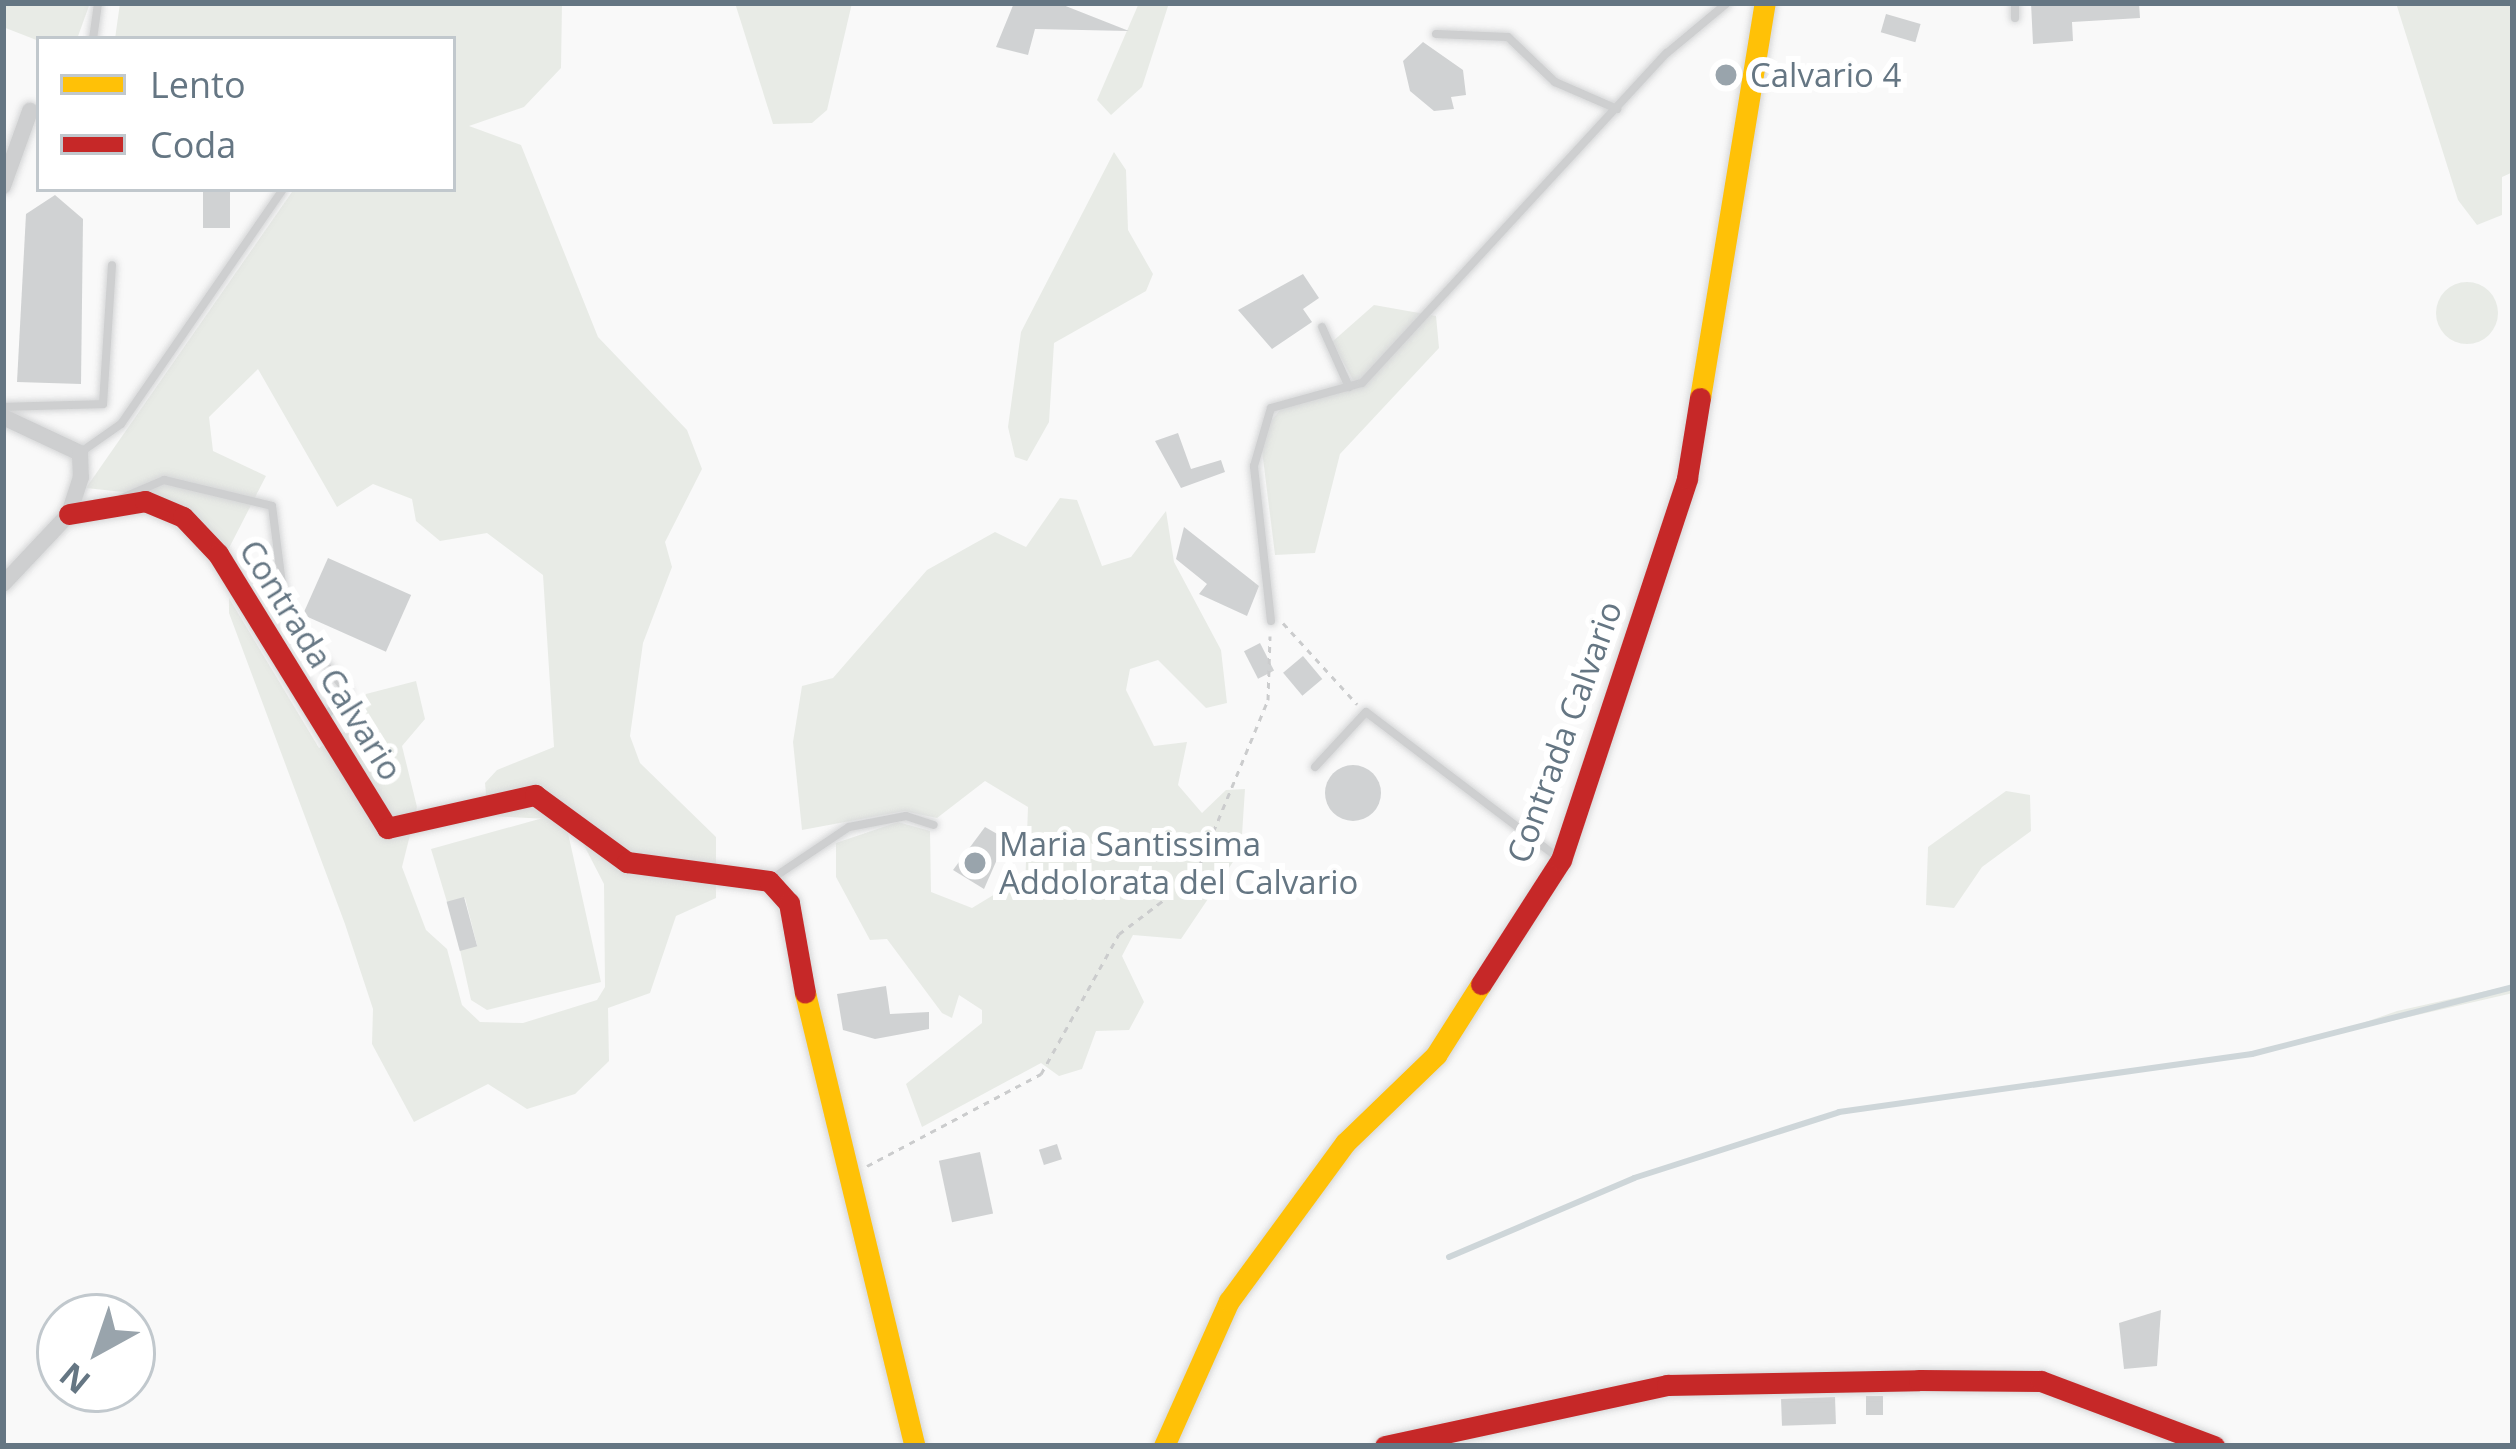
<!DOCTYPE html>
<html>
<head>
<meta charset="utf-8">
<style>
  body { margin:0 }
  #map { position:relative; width:2516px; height:1449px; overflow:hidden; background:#f9f9f9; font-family:"Open Sans",sans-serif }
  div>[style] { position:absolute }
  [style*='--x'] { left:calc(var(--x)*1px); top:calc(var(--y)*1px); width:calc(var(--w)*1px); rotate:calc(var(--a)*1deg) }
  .green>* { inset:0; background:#e8ebe6 }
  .round { border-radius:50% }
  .stream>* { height:6px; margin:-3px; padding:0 3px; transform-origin:3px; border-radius:3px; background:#ced6d9 }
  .building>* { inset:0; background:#d0d2d3; transform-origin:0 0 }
  .path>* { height:3px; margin-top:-1.5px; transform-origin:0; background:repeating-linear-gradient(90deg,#cbcccd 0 6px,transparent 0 12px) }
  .roads { filter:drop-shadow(0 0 3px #d5d6d7) drop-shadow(0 0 3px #d5d6d7) }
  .lane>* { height:8px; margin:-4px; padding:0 4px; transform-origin:4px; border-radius:4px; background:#cecfd0 }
  .street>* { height:16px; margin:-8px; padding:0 8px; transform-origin:8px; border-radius:8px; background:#cecfd0 }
  .slow>* { height:21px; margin:-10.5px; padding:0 10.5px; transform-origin:10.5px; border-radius:10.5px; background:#ffc107 }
  .jam>* { height:21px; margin:-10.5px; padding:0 10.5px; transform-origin:10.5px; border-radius:10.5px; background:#c62828 }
  .dots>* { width:33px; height:33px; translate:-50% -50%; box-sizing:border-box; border:6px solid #fff; border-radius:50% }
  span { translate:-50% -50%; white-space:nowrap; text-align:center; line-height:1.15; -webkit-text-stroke:12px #fff; paint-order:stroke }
  .poi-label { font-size:33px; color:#657683 }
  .left { translate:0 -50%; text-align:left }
  .street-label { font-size:33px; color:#657683 }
  .frame { position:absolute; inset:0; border:6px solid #657683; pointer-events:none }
  .legend { position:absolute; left:36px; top:36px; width:420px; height:156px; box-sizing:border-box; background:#fff; border:3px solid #c1c8cd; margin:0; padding:15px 21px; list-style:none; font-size:36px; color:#657683 }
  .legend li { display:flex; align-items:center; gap:24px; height:60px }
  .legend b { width:60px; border:3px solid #c1c8cd }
  .north { position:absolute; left:36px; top:1293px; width:120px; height:120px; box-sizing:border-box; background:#fff; border:3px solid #c1c8cd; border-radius:50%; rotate:220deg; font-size:33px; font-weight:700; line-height:48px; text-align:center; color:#657683 }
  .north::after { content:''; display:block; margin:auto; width:42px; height:54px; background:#99a4ac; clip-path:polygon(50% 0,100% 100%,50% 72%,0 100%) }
</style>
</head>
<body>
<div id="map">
  <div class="green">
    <div style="clip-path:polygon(3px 3px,90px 3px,77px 39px,39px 41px,3px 27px)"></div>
    <div style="clip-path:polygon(120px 3px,562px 3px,561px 68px,524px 107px,469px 126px,521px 145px,598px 337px,687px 430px,702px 469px,665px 542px,672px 567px,643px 643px,630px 736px,640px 763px,716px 837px,716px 898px,676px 916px,650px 993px,608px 1008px,609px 1061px,575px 1094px,527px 1109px,488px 1084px,414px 1122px,372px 1044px,373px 1009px,345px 924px,229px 613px,229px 598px,319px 748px,353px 726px,366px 694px,416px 681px,425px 719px,402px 746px,417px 807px,402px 867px,426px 930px,447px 949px,462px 1005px,480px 1022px,523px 1023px,597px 1000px,605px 987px,604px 884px,571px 820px,488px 816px,485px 783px,497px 770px,554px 747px,543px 575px,487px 533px,440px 541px,416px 521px,412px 499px,373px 484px,337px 507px,258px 369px,209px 417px,213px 451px,266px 476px,228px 550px,151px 495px,86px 488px,294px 189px,453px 189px,453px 39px,115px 39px)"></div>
    <div style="clip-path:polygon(735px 3px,852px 3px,827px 110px,812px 123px,773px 124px)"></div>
    <div style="clip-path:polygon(1139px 3px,1169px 3px,1142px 87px,1111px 115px,1097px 100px)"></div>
    <div style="clip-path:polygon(2396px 3px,2513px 3px,2513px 172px,2502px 177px,2502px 215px,2477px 225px,2458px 200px)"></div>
    <div style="clip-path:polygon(1114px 152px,1126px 170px,1128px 230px,1153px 274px,1146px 291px,1054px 343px,1049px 422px,1027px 461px,1015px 457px,1008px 427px,1021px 332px)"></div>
    <div class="round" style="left:2436px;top:282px;width:62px;height:62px"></div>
    <div style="clip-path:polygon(1374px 305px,1436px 316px,1439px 348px,1340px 454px,1315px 553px,1275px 555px,1260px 434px,1285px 404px,1357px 387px,1332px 342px)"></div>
    <div style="clip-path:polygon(1060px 498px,1077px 500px,1102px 566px,1131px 557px,1166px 511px,1174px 562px,1221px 650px,1227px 703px,1206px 708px,1158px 660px,1130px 669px,1126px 690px,1154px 746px,1187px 742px,1178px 785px,1202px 813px,1226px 790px,1245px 789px,1241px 850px,1181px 939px,1133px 935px,1122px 956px,1144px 1002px,1129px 1030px,1096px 1031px,1082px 1069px,1059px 1076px,1041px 1063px,922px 1127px,906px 1084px,982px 1023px,982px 1010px,959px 995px,952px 1018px,942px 1013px,887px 939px,870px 940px,836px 877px,836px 843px,898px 822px,930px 831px,931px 892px,972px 908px,1010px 885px,1025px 889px,1028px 807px,985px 781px,937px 818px,904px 811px,802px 830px,793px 742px,802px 686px,833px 678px,927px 570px,995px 532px,1026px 547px)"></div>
    <div style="clip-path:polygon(2006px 791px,2030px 795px,2031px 831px,1982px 867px,1954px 908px,1926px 905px,1928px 847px)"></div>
    <div style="clip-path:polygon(550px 816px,566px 824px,601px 982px,487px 1010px,471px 1000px,460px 950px,477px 945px,465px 898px,447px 902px,431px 849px)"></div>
    <div style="clip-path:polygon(2513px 985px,2513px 993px,2326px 1036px,2397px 1011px)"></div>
  </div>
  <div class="stream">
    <div style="--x:1449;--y:1257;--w:201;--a:-23.1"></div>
    <div style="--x:1634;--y:1178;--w:215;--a:-17.8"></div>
    <div style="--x:1839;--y:1112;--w:417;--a:-8"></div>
    <div style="--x:2252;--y:1054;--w:269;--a:-14.4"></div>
  </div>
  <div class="building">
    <div style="clip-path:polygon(1014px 3px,1058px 3px,1129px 31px,1035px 29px,1028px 55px,996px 47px)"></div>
    <div style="clip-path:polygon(2031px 3px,2139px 3px,2140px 18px,2072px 22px,2073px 41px,2033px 44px)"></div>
    <div style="left:1886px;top:14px;width:36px;height:19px;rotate:16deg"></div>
    <div style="clip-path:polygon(1423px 42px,1463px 70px,1466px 95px,1451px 97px,1454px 109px,1434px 111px,1410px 91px,1403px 61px)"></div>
    <div style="left:203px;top:189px;width:27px;height:39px"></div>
    <div style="clip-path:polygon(55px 195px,83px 219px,81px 384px,17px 382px,26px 214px)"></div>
    <div style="clip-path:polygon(1303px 274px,1319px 298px,1303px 309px,1312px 322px,1272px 349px,1238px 310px)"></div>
    <div style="clip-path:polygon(1178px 433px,1191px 469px,1221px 460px,1225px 472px,1181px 488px,1155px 441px)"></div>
    <div style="clip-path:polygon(1184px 527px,1259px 586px,1247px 616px,1199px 594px,1207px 584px,1176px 559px)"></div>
    <div style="left:328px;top:558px;width:91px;height:62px;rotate:24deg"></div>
    <div style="left:1260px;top:643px;width:31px;height:18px;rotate:63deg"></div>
    <div style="left:1303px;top:656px;width:30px;height:26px;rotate:50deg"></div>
    <div class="round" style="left:1325px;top:765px;width:56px;height:56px"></div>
    <div style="clip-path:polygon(985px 827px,1006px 839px,984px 889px,953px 870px)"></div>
    <div style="left:464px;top:897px;width:51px;height:18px;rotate:75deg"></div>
    <div style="clip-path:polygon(886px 986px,890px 1014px,929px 1012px,929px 1029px,875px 1039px,843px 1030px,837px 994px)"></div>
    <div style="left:1057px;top:1144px;width:16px;height:19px;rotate:72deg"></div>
    <div style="left:980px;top:1152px;width:63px;height:42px;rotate:78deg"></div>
    <div style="clip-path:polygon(2161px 1310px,2157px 1366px,2124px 1369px,2119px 1323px)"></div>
    <div style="left:1866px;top:1396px;width:17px;height:19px"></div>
    <div style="left:1835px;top:1397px;width:27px;height:54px;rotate:88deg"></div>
  </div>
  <div class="path">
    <div style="--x:1283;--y:623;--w:110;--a:47.6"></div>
    <div style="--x:867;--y:1166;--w:197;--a:-27.9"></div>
    <div style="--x:1041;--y:1074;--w:160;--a:-60.9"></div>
    <div style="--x:1119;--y:934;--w:96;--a:-37.3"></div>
    <div style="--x:1195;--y:876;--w:191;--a:-67.5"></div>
    <div style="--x:1268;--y:700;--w:64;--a:-88.2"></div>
  </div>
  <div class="roads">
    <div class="lane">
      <div style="--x:2015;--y:18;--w:15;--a:-90"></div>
      <div style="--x:1436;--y:34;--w:72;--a:2.4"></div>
      <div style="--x:1508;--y:37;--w:65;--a:43.8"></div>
      <div style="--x:1555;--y:82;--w:68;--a:23.5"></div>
      <div style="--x:93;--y:39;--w:36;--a:-82"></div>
      <div style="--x:1322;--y:327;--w:66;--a:65.8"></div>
      <div style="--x:3;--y:407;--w:100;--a:-1.7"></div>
      <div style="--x:103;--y:404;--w:139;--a:-86.3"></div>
      <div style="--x:81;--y:452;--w:49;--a:-35"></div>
      <div style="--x:121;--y:424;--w:285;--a:-55.4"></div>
      <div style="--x:122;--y:498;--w:46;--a:-23.2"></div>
      <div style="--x:164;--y:480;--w:111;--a:13.5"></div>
      <div style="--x:272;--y:506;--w:110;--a:82.7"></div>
      <div style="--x:286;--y:615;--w:98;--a:51.6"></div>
      <div style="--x:347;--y:692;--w:38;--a:131"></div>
      <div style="--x:1271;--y:621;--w:156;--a:-96.3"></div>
      <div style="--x:1254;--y:466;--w:60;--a:-73.7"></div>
      <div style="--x:1271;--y:408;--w:94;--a:-15.4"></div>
      <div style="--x:1362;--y:383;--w:449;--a:-47.3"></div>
      <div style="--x:1667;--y:53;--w:78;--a:-39.8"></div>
      <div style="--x:1315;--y:767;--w:75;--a:-47.2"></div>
      <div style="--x:1366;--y:712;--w:243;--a:37.2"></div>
      <div style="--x:770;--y:880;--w:95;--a:-33.9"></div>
      <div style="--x:849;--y:827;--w:58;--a:-10.9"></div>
      <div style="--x:906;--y:816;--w:29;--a:18"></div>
    </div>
    <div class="street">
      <div style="--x:3;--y:186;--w:80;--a:-70.2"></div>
      <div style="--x:3;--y:417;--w:85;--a:25.1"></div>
      <div style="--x:80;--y:453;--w:24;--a:88"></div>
      <div style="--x:81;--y:477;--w:39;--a:108"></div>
      <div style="--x:69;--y:514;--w:96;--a:133.3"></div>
    </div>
    <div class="slow">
      <div style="--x:1700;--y:398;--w:400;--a:-80.7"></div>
      <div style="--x:805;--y:993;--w:466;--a:76.4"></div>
      <div style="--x:1164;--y:1446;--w:159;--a:-65.9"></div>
      <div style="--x:1229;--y:1301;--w:196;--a:-53.7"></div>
      <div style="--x:1345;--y:1143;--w:127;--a:-44"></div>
      <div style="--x:1436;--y:1055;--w:84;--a:-57.6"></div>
    </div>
    <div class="jam">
      <div style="--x:69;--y:514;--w:77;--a:-9.7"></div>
      <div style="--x:145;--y:501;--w:41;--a:22.8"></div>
      <div style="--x:183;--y:517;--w:51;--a:46.6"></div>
      <div style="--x:218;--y:554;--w:322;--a:58.3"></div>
      <div style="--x:387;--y:828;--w:152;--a:-12.6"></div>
      <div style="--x:535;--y:795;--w:114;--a:36.1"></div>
      <div style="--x:627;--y:862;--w:143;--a:7.6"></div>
      <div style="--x:769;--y:881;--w:30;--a:48"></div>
      <div style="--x:789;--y:903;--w:91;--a:79.9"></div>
      <div style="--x:1481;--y:984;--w:148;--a:-57.2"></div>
      <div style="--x:1561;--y:860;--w:402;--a:-71.7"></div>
      <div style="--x:1687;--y:478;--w:81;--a:-80.8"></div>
      <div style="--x:1385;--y:1446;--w:289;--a:-12.2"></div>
      <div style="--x:1667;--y:1385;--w:252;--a:-1.1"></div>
      <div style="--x:1919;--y:1380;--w:122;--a:0.5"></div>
      <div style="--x:2041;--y:1381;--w:185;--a:20.6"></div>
    </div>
  </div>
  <div class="dots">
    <div style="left:1726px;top:75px;background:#99a4ac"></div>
    <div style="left:975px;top:863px;background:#99a4ac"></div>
  </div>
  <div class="poi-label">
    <span class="left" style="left:1750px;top:75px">Calvario 4</span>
    <span class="left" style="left:999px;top:863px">Maria Santissima<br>Addolorata del Calvario</span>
  </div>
  <div class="street-label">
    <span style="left:321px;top:660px;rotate:58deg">Contrada Calvario</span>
    <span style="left:1564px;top:732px;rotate:-70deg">Contrada Calvario</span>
  </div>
  <div class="frame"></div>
  <ul class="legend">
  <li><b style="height:15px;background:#ffc107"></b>Lento</li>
  <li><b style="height:15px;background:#c62828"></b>Coda</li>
  </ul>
  <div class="north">N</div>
</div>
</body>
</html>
